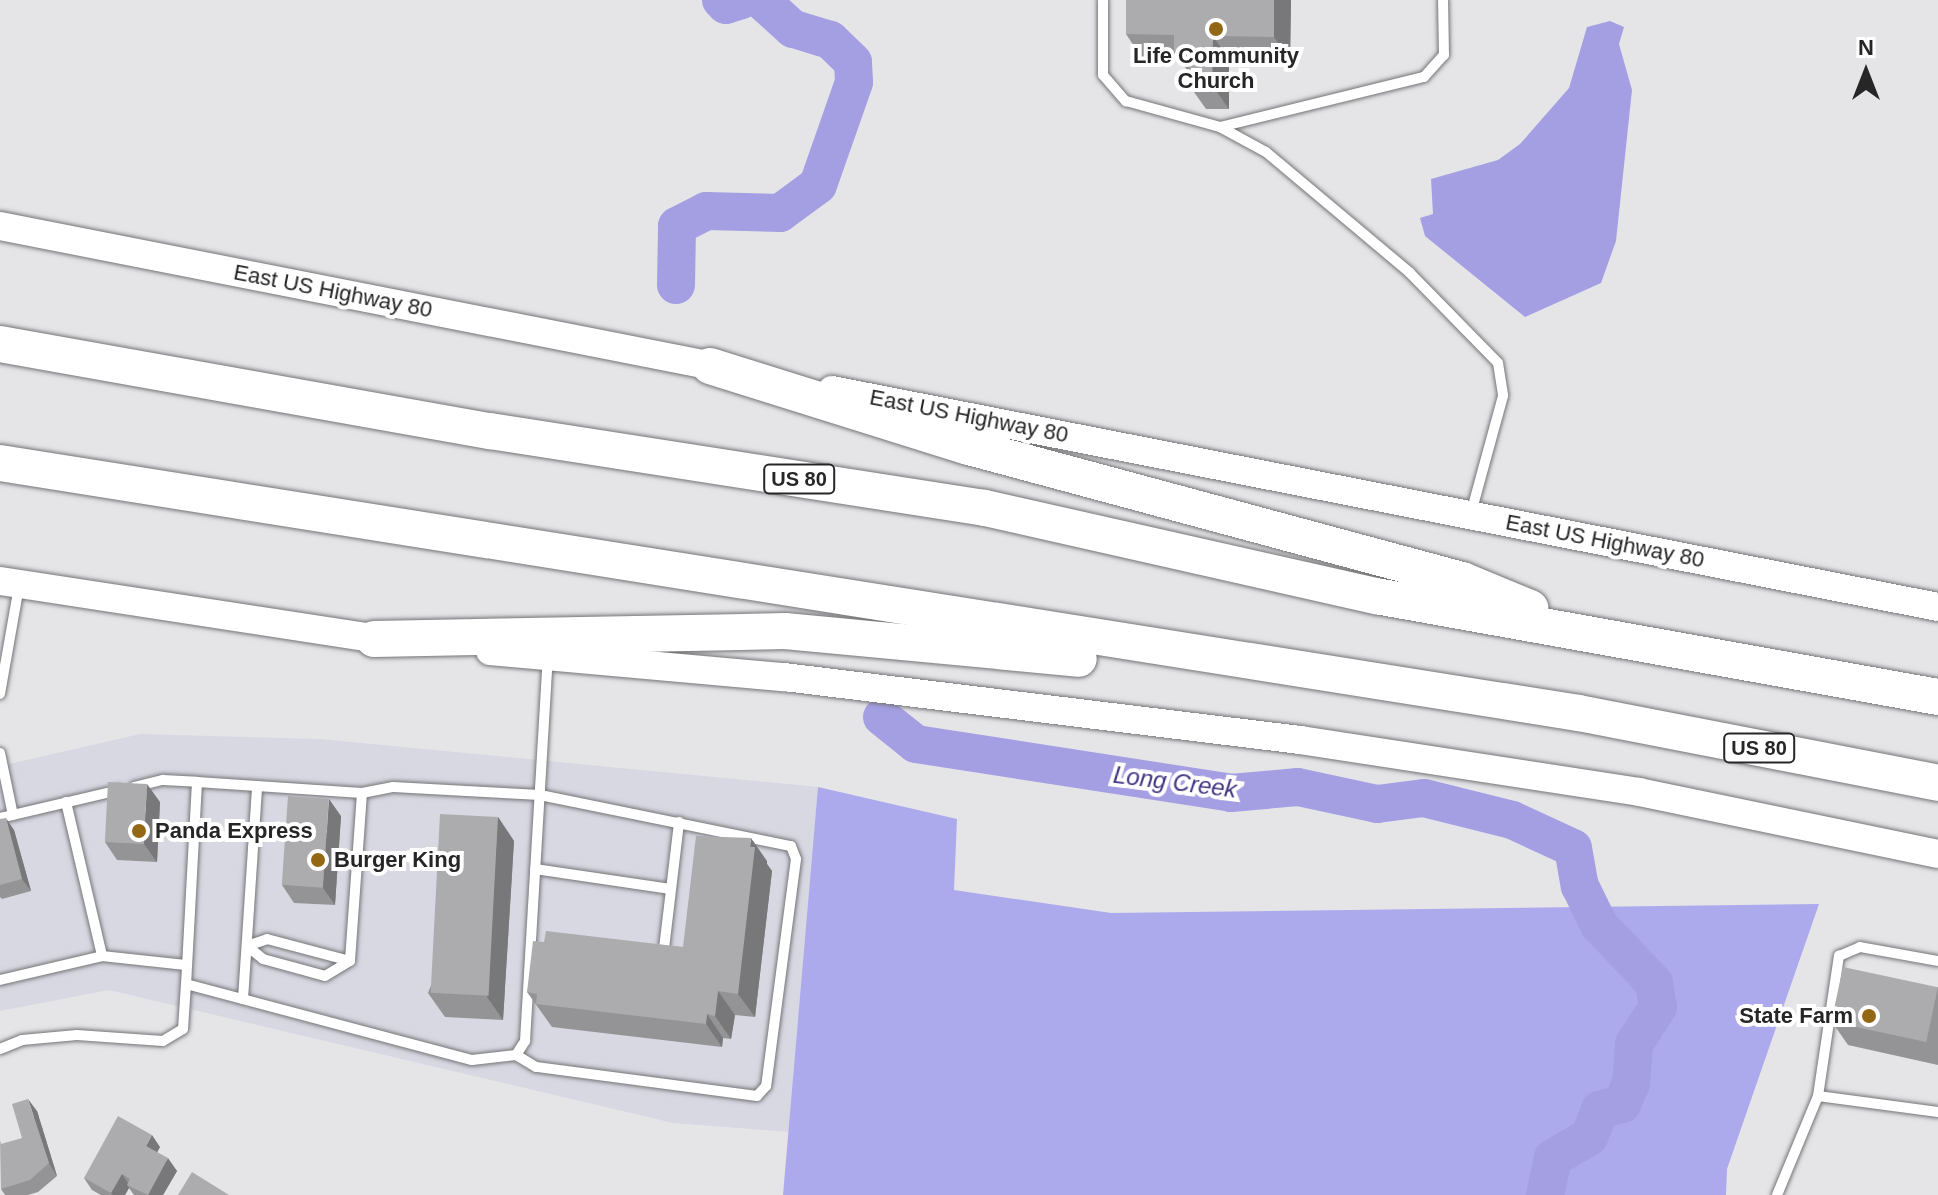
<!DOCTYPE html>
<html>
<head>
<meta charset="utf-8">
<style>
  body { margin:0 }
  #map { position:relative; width:1938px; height:1195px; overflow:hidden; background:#e5e5e8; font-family:Helvetica,sans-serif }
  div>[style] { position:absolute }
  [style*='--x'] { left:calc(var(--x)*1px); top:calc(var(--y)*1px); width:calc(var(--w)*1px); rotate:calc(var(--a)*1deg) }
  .built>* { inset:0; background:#d8d8e3 }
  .forest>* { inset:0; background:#ada9ed }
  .water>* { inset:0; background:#a49fe3 }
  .river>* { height:38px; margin:-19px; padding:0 19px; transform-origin:19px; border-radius:19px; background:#a49fe3 }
  .roads { filter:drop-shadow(0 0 2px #757578) drop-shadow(0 0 2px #757578) }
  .service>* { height:10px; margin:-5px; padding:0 5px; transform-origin:5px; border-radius:5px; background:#fff }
  .secondary>* { height:28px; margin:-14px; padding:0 14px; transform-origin:14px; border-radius:14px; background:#fff }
  .motorway>* { height:36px; margin:-18px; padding:0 18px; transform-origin:18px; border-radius:18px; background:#fff }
  .wall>* { inset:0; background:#949496 }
  .shaded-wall>* { inset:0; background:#78787a }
  .building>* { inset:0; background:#acacaf; transform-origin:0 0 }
  .dots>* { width:22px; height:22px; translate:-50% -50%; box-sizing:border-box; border:4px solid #fff; border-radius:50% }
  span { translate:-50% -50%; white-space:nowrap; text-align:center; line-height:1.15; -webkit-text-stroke:8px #fff; paint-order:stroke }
  .shield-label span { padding:2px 6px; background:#fff; border:2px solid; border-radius:6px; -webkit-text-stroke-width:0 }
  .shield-label { font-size:20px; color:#262627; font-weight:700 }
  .poi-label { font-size:22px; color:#262627; font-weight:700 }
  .left { translate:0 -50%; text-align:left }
  .right { translate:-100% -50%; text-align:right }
  .street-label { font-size:22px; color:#262627 }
  .water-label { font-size:24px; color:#413382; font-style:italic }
  .north { position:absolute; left:1826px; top:32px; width:80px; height:80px; -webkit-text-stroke:6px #fff; paint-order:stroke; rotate:0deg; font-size:22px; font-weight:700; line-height:32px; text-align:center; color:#262627 }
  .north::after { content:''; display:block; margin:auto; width:28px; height:36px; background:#262627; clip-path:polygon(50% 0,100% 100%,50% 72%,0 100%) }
</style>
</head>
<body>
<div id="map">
  <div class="built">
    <div style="clip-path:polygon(140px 734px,320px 739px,818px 787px,790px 1132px,673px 1123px,109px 990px,0 1011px,0 766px)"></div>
  </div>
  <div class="forest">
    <div style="clip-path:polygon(818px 787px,957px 819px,954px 890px,1111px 913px,1819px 904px,1727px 1169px,1726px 1195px,783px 1195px)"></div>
  </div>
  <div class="water">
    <div style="clip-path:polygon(1610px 21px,1624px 27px,1619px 44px,1632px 90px,1616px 241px,1601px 283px,1525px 317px,1425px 236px,1420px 218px,1433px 214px,1431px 179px,1498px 160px,1520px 144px,1569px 88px,1587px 27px)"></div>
  </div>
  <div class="river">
    <div style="--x:721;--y:0;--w:7;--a:45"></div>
    <div style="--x:726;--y:5;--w:16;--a:-18"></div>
    <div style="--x:676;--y:285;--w:59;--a:-89"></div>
    <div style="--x:677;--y:226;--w:33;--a:-27"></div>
    <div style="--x:706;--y:211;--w:74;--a:1.5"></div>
    <div style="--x:780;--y:213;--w:47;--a:-36.4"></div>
    <div style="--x:818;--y:185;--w:109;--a:-70.7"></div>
    <div style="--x:854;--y:82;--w:20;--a:-93"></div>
    <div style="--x:853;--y:62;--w:32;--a:-136"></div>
    <div style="--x:830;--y:40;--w:39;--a:-163"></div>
    <div style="--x:793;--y:29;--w:43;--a:-137.8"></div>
    <div style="--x:882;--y:717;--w:43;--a:38.5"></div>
    <div style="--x:916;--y:744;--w:319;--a:8.8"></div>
    <div style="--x:1231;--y:793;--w:67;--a:-5.1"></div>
    <div style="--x:1298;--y:787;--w:81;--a:12.1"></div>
    <div style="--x:1377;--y:804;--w:47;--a:-7.3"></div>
    <div style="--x:1424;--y:798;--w:91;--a:14"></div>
    <div style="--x:1512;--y:820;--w:67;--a:24.7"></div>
    <div style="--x:1573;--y:848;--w:39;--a:80"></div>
    <div style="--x:1580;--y:886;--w:43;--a:64"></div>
    <div style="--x:1599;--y:925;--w:80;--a:46.5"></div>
    <div style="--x:1654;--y:983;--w:24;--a:81"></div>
    <div style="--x:1658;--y:1007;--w:44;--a:123"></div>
    <div style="--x:1634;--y:1044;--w:39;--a:94"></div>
    <div style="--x:1631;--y:1083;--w:23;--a:113"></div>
    <div style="--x:1622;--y:1104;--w:23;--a:165"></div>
    <div style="--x:1600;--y:1110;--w:29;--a:112"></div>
    <div style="--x:1589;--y:1137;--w:42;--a:149.7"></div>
    <div style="--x:1553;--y:1158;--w:38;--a:102"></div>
  </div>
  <div class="roads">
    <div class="service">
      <div style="--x:1103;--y:0;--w:75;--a:90"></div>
      <div style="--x:1103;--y:75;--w:35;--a:49"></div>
      <div style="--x:1126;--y:101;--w:98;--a:15.5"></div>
      <div style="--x:1220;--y:127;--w:52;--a:28.5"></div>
      <div style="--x:1266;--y:152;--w:187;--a:40"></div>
      <div style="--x:1409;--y:272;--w:127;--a:45.6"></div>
      <div style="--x:1498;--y:363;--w:33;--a:81"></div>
      <div style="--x:1503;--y:396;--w:121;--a:105.3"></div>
      <div style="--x:1220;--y:127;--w:210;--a:-13.8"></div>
      <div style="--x:1424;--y:77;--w:30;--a:-48"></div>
      <div style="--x:1444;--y:55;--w:55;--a:-91"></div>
      <div style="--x:0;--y:694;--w:110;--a:-80"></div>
      <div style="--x:0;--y:753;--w:63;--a:78.2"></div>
      <div style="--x:197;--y:782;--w:165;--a:3.8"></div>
      <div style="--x:362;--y:793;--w:168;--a:94.1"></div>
      <div style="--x:134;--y:787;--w:30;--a:-14"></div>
      <div style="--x:163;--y:780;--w:34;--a:3"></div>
      <div style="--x:197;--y:782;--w:202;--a:93.1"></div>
      <div style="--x:362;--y:793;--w:32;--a:-11"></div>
      <div style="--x:393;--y:787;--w:147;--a:3.1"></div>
      <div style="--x:540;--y:795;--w:256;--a:11.5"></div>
      <div style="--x:791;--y:846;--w:14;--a:69"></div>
      <div style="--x:796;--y:859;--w:229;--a:97.5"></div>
      <div style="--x:766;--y:1086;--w:13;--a:132"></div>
      <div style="--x:757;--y:1096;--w:223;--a:-172.5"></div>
      <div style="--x:536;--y:1067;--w:23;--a:-149"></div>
      <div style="--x:66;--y:802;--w:158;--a:76.8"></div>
      <div style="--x:102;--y:956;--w:84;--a:6.1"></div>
      <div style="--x:0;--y:818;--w:122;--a:-13.2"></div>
      <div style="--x:535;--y:869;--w:137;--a:8.4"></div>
      <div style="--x:247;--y:946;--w:21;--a:39"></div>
      <div style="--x:263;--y:959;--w:64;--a:15.3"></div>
      <div style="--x:325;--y:976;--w:29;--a:-31"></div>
      <div style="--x:247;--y:946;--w:21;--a:-19"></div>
      <div style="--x:267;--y:939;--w:86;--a:14.8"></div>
      <div style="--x:663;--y:957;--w:136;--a:-83.2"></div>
      <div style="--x:0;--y:980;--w:105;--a:-13.2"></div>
      <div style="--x:243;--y:999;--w:213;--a:-86.2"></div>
      <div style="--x:0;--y:1049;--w:24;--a:-22"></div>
      <div style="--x:22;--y:1040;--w:55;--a:-5.2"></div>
      <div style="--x:77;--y:1035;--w:86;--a:4"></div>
      <div style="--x:163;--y:1041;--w:23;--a:-31"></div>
      <div style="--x:183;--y:1029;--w:45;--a:-86.2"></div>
      <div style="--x:186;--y:984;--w:296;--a:14.9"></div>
      <div style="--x:472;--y:1060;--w:44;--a:-6.5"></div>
      <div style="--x:516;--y:1055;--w:17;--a:-57"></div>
      <div style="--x:525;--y:1041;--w:384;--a:-86.6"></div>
      <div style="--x:1818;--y:1096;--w:121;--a:7.6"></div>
      <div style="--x:1777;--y:1195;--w:107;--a:-67.5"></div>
      <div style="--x:1818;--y:1096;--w:142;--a:-81.5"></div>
      <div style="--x:1839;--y:956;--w:23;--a:-23"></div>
      <div style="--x:1860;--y:947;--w:79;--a:10.2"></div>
    </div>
    <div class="secondary">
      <div style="--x:0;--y:226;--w:742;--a:11.11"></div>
      <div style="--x:832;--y:390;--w:1127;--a:11.1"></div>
      <div style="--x:0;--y:581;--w:398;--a:8.7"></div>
      <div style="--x:490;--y:651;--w:295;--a:5.1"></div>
      <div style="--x:784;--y:677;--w:520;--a:6.96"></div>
      <div style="--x:1300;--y:740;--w:343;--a:8.7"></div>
      <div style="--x:1639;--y:792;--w:305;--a:11.7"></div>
    </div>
    <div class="motorway">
      <div style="--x:0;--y:344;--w:498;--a:10.1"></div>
      <div style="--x:490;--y:431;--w:501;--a:8.84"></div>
      <div style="--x:985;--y:508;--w:401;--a:12.7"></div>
      <div style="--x:1376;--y:596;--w:571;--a:10.19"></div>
      <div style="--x:710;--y:366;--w:271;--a:17.4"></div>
      <div style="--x:969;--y:447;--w:511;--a:15.1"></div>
      <div style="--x:1462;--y:580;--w:74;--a:22.4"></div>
      <div style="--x:0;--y:463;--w:1599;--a:9"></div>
      <div style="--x:1579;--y:713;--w:366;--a:11"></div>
      <div style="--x:374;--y:639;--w:411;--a:-1.1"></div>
      <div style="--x:785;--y:631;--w:295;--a:5.4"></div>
    </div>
  </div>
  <div class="wall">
    <div style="clip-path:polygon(1291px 0,1290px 61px,1229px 60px,1229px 109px,1206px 109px,1189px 85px,1189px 73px,1179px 58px,1142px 58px,1126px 34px)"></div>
    <div style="clip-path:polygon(160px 802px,157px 862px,117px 860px,105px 842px)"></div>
    <div style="clip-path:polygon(341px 816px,335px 905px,294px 903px,282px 885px)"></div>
    <div style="clip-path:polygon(498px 817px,514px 841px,503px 1020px,445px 1017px,428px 993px)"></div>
    <div style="clip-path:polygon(0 819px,14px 830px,31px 891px,2px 899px,0 897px)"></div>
    <div style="clip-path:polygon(767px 861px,767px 864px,772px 871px,755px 1017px,735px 1015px,731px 1039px,723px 1038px,722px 1047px,552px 1027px,527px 992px,544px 942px,683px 947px)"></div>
    <div style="clip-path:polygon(1938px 987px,1938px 1065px,1848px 1045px,1832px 1022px)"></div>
    <div style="clip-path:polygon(37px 1111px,57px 1176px,38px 1192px,28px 1195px,5px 1195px,1px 1189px,22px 1138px)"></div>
    <div style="clip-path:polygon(160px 1147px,157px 1152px,177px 1171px,163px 1195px,134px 1195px,129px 1188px,125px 1195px,101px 1195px,92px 1190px,84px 1178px)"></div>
  </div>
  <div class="shaded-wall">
    <div style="clip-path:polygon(1274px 0,1291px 0,1290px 61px,1274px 37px)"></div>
    <div style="clip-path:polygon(1213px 36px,1229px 60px,1229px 109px,1212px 85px)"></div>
    <div style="clip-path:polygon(147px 784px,160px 802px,157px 862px,144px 844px)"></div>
    <div style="clip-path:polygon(329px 799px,341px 816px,335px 905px,323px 888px)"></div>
    <div style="clip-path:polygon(498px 817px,514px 841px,503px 1020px,487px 997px)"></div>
    <div style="clip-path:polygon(6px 818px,14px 830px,31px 891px,22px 879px)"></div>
    <div style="clip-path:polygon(751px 838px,767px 861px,767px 864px,772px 871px,755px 1017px,738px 994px)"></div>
    <div style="clip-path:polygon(718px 991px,735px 1015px,731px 1039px,715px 1016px)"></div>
    <div style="clip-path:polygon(707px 1014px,723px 1038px,722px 1047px,706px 1024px)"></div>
    <div style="clip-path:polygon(28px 1099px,37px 1111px,57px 1176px,49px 1163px)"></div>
    <div style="clip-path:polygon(152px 1135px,160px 1147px,154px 1158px,146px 1146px)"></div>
    <div style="clip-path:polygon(168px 1158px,177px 1171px,163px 1195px,148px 1195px)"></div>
    <div style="clip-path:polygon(122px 1174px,130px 1186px,127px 1185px,129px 1188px,125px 1195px,113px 1195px,111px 1193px)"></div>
  </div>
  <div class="building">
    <div style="clip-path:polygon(1126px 0,1274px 0,1274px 37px,1213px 36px,1212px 85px,1189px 85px,1190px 52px,1174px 51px,1174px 35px,1126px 34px)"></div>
    <div style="left:108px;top:782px;width:39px;height:60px;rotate:3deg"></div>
    <div style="left:288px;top:796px;width:41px;height:89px;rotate:4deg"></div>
    <div style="left:440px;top:814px;width:58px;height:179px;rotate:3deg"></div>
    <div style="clip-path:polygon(6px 818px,22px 879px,0 885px,0 819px)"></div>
    <div style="clip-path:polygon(696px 836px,751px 838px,750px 847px,755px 847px,738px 994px,718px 991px,715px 1016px,707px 1014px,706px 1024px,536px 1004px,537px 994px,527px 992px,533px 941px,544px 942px,546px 931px,683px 947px)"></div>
    <div style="left:1843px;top:967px;width:97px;height:56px;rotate:12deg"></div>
    <div style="clip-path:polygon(28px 1099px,49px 1163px,30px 1180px,1px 1189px,0 1140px,1px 1144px,22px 1138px,12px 1104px)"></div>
    <div style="clip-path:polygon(118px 1116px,152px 1135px,146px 1146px,168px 1158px,148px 1195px,127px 1185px,130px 1179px,122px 1174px,111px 1193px,84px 1178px)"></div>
    <div style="clip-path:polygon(192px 1172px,229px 1195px,178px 1195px)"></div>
  </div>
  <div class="dots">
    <div style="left:1216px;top:29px;background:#946714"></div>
    <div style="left:139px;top:831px;background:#946714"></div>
    <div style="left:318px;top:860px;background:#946714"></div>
    <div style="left:1869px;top:1016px;background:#946714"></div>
  </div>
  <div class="shield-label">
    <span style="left:799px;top:479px">US 80</span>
    <span style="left:1759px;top:748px">US 80</span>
  </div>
  <div class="poi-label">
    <span style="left:1216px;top:68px">Life Community<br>Church</span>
    <span class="left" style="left:155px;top:831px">Panda Express</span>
    <span class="left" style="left:334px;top:860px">Burger King</span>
    <span class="right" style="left:1853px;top:1016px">State Farm</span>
  </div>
  <div class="street-label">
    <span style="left:333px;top:291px;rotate:11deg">East US Highway 80</span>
    <span style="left:969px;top:416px;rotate:11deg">East US Highway 80</span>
    <span style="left:1605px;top:541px;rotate:11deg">East US Highway 80</span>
  </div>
  <div class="water-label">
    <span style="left:1175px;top:782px;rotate:7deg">Long Creek</span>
  </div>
  <div class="north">N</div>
</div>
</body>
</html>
